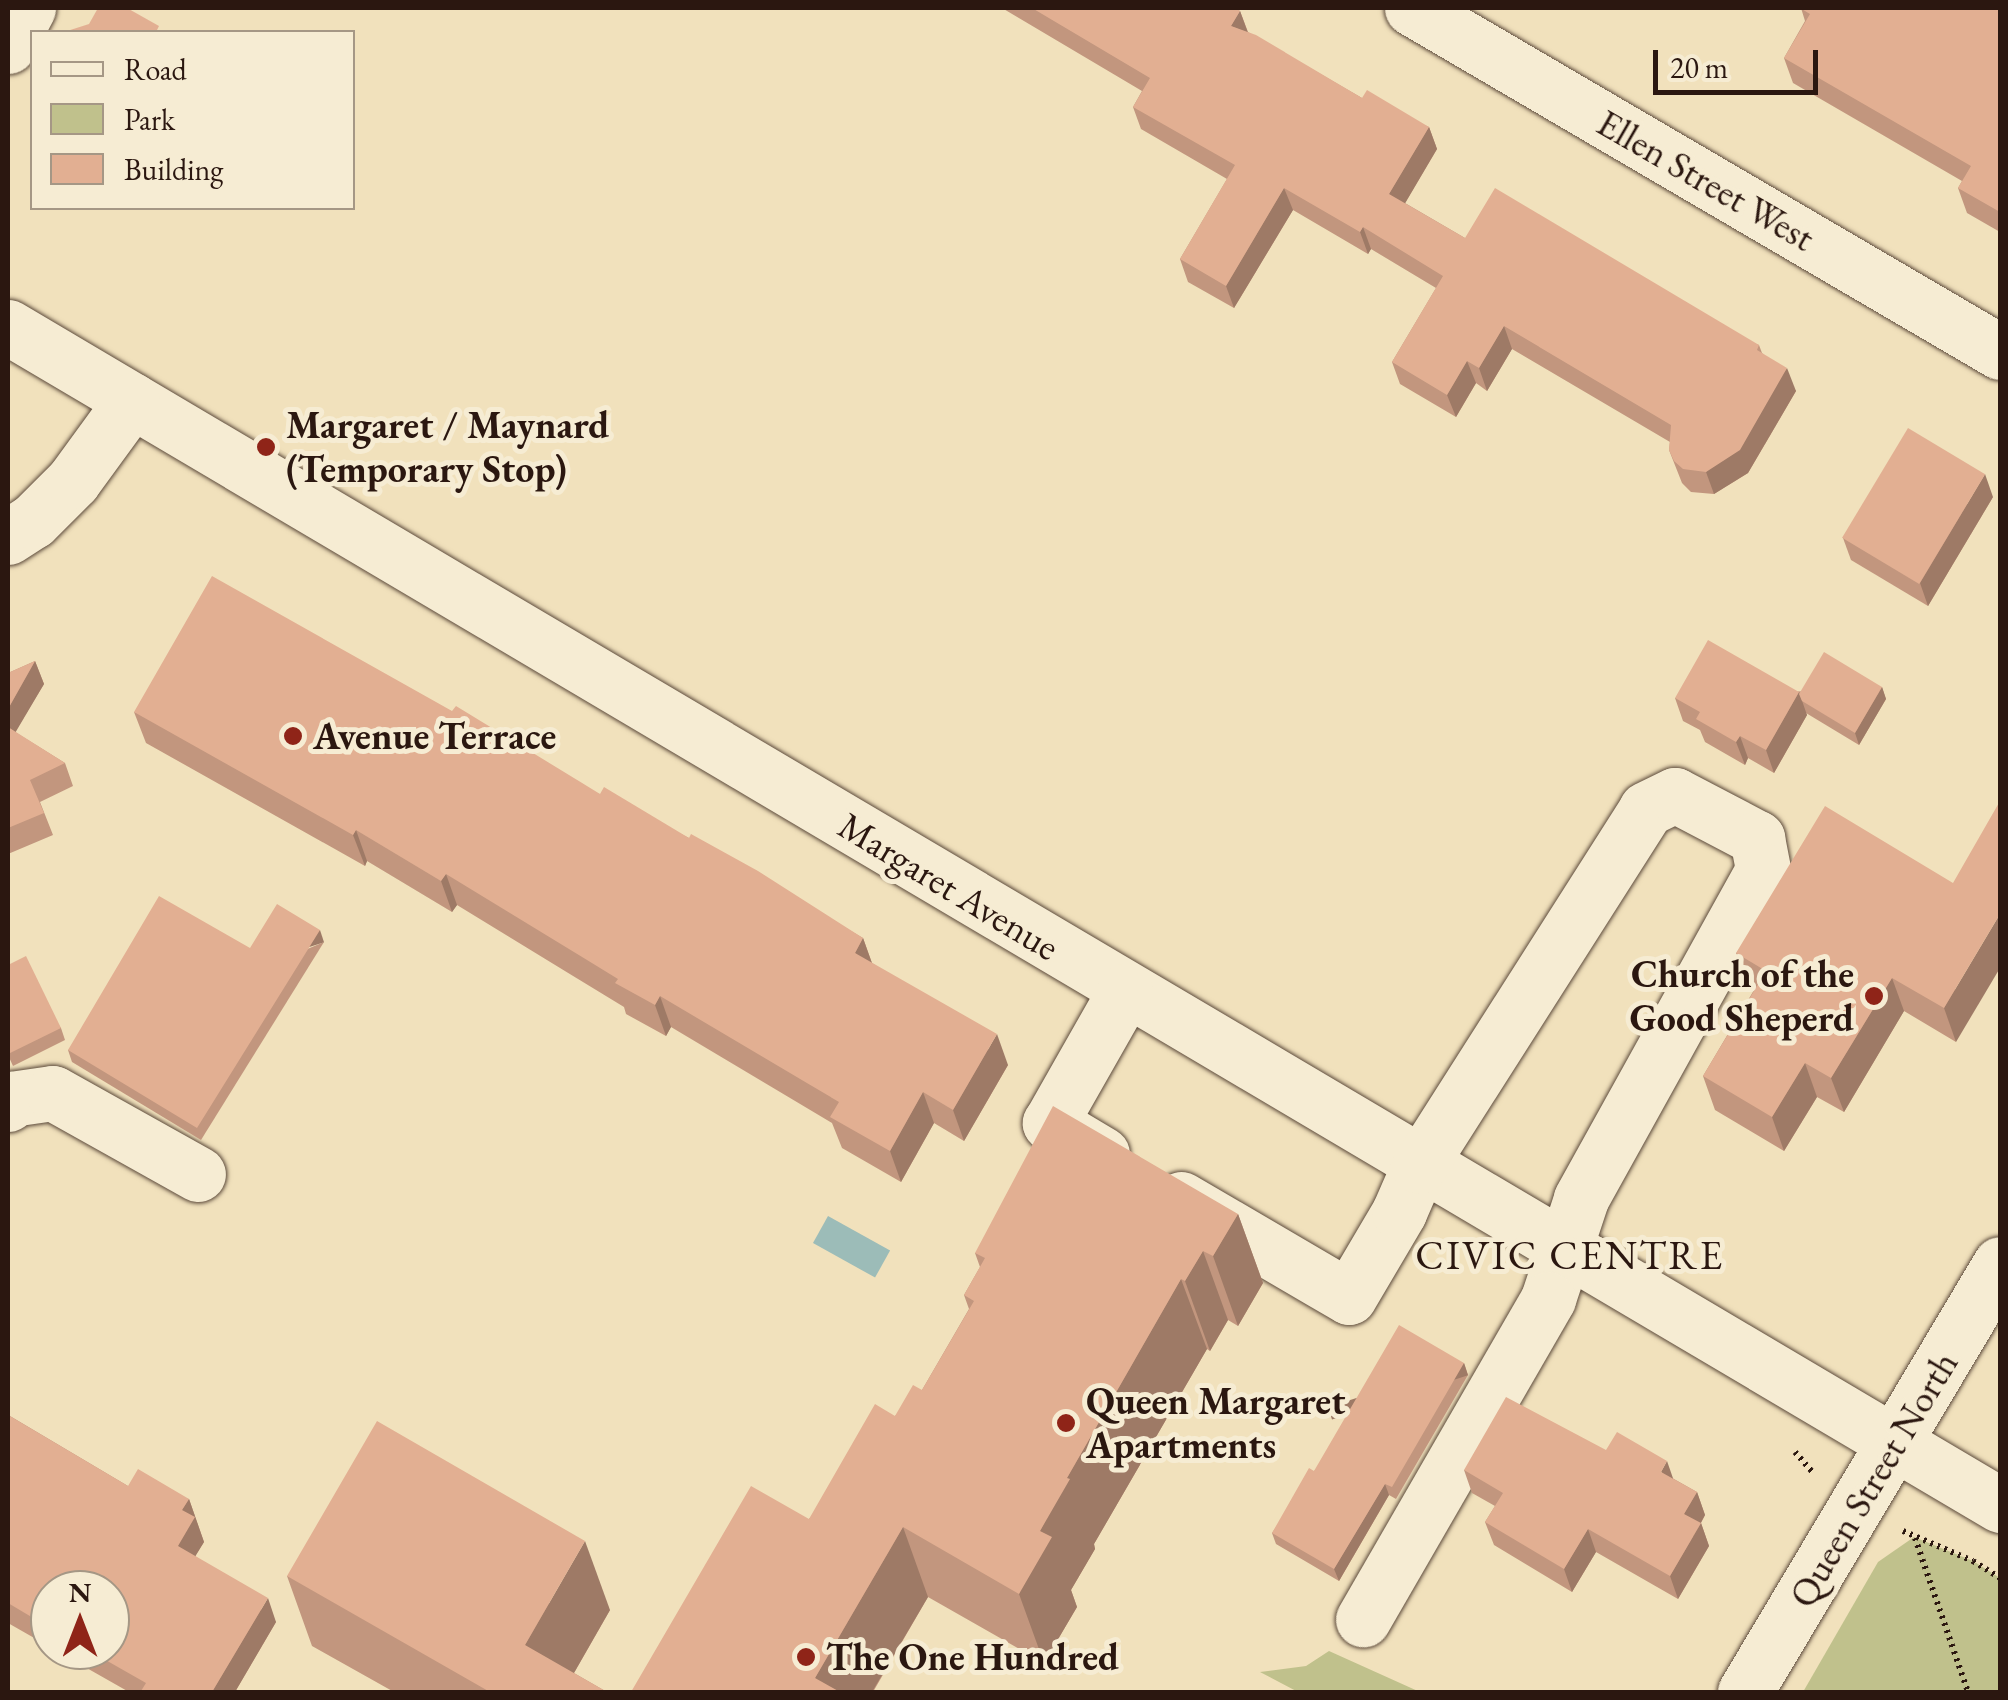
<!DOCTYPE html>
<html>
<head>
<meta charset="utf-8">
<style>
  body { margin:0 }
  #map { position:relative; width:2008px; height:1700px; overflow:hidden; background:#f1e1bc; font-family:"EB Garamond",serif }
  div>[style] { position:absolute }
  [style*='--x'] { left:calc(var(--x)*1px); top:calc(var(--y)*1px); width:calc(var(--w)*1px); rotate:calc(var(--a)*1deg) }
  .green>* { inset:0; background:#c0c18c }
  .water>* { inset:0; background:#9cbcb8; transform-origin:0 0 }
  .path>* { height:6px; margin-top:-3px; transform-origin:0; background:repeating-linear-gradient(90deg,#2b1710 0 2.5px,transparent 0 7.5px) }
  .roads { filter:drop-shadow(0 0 2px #5c4a3b) drop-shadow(0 0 2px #5c4a3b) }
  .minor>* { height:55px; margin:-27.5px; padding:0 27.5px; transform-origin:27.5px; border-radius:27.5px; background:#f6ecd3 }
  .wall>* { inset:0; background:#c2967e }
  .shaded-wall>* { inset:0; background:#9e7a66; transform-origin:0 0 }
  .building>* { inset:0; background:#e2af92; transform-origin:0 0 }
  .dots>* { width:28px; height:28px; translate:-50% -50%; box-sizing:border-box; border:5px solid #f6ecd3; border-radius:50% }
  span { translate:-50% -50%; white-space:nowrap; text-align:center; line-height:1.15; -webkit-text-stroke:10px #f6ecd3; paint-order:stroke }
  .street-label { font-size:38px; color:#2b1710 }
  .poi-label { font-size:38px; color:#2b1710; font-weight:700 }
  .left { translate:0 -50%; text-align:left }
  .right { translate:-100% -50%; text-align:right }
  .neighbourhood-label { font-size:40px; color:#2b1710; letter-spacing:2.5px }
  .frame { position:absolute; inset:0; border:10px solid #2b1710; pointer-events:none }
  .legend { position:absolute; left:30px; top:30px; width:325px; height:180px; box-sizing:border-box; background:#f6ecd3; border:2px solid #a59785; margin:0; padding:12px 18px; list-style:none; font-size:30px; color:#2b1710 }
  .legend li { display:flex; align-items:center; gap:20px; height:50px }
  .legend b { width:50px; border:2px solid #a59785 }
  .north { position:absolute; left:30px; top:1570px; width:100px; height:100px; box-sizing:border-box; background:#f6ecd3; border:2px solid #a59785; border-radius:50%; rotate:0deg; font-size:28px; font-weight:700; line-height:40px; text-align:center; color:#2b1710 }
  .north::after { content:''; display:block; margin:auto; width:35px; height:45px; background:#8f2418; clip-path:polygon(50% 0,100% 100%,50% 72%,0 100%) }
  .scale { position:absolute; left:1653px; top:50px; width:165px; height:45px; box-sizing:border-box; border:5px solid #2b1710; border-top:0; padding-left:12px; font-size:30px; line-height:35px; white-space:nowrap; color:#2b1710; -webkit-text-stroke:8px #f6ecd3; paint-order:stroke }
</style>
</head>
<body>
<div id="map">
  <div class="green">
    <div style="clip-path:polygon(1914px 1537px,1973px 1561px,2000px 1578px,2000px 1692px,1803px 1692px,1878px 1562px)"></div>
    <div style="clip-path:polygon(1329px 1651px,1420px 1692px,1298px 1692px,1260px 1672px,1306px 1666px)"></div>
  </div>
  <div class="water">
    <div style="left:828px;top:1216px;width:71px;height:31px;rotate:29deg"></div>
  </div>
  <div class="path">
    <div style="--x:1795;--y:1452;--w:28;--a:49"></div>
    <div style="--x:1903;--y:1531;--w:76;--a:23.2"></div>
    <div style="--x:1973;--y:1561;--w:32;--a:32"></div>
    <div style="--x:1915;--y:1538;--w:163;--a:71"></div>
  </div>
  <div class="roads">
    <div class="minor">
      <div style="--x:1412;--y:8;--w:681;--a:30.33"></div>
      <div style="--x:8;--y:46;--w:43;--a:-62.2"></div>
      <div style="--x:8;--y:327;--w:2314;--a:30.6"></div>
      <div style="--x:8;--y:537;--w:30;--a:-33"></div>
      <div style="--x:33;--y:521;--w:57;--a:-45"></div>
      <div style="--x:73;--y:481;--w:100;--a:-53.9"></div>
      <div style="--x:8;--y:1104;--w:6;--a:-59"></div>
      <div style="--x:11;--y:1099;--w:42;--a:-8.1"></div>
      <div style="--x:53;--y:1093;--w:166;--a:29.2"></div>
      <div style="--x:1102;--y:1154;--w:61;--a:-149.2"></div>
      <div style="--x:1050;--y:1123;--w:152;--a:-60.4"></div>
      <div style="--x:1181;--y:1199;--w:194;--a:30.3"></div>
      <div style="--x:1349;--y:1297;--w:99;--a:-59.5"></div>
      <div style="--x:1399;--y:1212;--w:50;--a:-66.5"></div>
      <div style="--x:1419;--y:1166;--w:423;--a:-57.5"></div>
      <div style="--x:1646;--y:809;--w:32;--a:-26"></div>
      <div style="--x:1675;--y:795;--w:93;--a:27.7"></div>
      <div style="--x:1757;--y:838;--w:33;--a:79"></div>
      <div style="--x:1763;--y:870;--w:376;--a:119"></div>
      <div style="--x:1581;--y:1199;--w:105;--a:108.3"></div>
      <div style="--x:1548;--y:1299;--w:370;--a:120"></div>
      <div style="--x:1745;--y:1692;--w:498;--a:-59.2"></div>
    </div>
  </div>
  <div class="wall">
    <div style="clip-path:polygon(1002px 8px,1235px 8px,1240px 11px,1248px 32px,1362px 98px,1429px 127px,1437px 149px,1405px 203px,1465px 238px,1759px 345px,1762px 353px,1796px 391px,1748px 473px,1714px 494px,1691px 492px,1682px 483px,1669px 450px,1670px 442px,1512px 349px,1487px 391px,1476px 383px,1456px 417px,1400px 384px,1392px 362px,1436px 288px,1371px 249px,1368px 254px,1293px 210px,1234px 308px,1188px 282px,1180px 259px,1227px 179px,1141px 129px,1133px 107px,1142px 91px)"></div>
    <div style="clip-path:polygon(1801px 8px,2000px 8px,2000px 232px,1967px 213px,1958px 188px,1962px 181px,1793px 83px,1784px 58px,1805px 21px)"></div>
    <div style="clip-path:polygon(1993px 497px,1928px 606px,1851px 560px,1843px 538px)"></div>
    <div style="clip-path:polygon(35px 661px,44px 684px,15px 732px,65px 763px,73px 786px,40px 802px,53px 835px,8px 854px,8px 673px)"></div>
    <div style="clip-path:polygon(1882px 687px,1886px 699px,1859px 745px,1806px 713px,1807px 715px,1774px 773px,1748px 758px,1745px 765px,1705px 742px,1700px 730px,1683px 721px,1675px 698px)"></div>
    <div style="clip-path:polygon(134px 712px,600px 794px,689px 838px,863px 938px,872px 963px,1008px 1065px,964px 1141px,934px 1123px,901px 1182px,842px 1148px,832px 1123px,671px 1027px,666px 1036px,626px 1014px,624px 1007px,457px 905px,452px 912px,367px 861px,365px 866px,146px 743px)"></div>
    <div style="clip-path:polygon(1953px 883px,1956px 1042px,1904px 1011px,1844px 1112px,1817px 1097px,1784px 1151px,1715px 1110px,1703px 1076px,1754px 990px,1749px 987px,1736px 953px)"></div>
    <div style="clip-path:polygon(324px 942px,201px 1140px,72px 1062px,68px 1050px)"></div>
    <div style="clip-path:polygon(8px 965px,61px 1028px,65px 1040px,13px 1066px,8px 1055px)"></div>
    <div style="clip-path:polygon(1238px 1214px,1263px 1283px,1238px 1326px,1228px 1320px,1210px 1351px,1207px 1349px,1094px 1544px,1095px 1549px,1071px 1590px,1077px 1607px,1044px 1663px,928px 1597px,873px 1692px,631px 1692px,809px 1519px,895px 1416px,922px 1390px,969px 1309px,964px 1295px,980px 1267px,975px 1253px)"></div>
    <div style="clip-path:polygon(1464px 1363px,1468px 1375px,1396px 1499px,1389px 1495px,1339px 1581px,1276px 1544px,1272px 1533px,1314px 1471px)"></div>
    <div style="clip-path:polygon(8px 1410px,10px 1416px,128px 1486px,189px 1499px,204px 1542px,195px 1556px,276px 1622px,235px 1692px,129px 1692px,55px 1650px,110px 1650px,50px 1590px,50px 1647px,8px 1623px)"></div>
    <div style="clip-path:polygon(1606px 1450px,1674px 1479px,1697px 1492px,1705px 1515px,1701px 1523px,1709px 1546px,1678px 1599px,1596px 1552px,1572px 1592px,1494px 1545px,1485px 1522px,1495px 1506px,1472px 1493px,1464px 1470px)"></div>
    <div style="clip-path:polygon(287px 1576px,610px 1610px,574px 1673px,607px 1692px,394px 1692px,312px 1646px)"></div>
  </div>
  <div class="shaded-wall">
    <div style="clip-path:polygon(1240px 11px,1248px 33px,1231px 26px)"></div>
    <div style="clip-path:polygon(1429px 127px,1437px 149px,1397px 217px,1389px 194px)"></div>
    <div style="clip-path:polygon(1284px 188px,1293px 210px,1234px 308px,1226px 286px)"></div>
    <div style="clip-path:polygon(1363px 227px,1371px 249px,1368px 254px,1360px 232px)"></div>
    <div style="clip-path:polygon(1504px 326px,1512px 349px,1487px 391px,1479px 368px)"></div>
    <div style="clip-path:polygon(1467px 361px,1476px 383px,1456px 417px,1447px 395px)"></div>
    <div style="clip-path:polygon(1787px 368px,1796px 391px,1748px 473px,1714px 494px,1706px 472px)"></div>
    <div style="clip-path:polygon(1985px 474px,1993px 497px,1928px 606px,1920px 583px)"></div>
    <div style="clip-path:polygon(35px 661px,44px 684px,8px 745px,8px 709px)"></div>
    <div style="clip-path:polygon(1882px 687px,1886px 699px,1859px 745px,1855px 733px)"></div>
    <div style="clip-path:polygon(1799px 692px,1807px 715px,1774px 773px,1766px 750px)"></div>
    <div style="clip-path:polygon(1740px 736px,1748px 758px,1745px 765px,1736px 742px)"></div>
    <div style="clip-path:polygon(356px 830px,367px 861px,365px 866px,353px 835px)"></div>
    <div style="clip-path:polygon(446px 874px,457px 905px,452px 912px,441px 881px)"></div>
    <div style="clip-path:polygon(2000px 914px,2000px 968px,1956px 1042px,1944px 1008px)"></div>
    <div style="left:320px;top:930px;width:13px;height:233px;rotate:72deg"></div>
    <div style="clip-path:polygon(863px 938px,874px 969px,855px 953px)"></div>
    <div style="clip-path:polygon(1892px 978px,1904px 1011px,1844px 1112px,1831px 1078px)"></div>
    <div style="clip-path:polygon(660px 996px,671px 1027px,666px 1036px,655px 1005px)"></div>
    <div style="clip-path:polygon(997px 1034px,1008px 1065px,964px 1141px,953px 1110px)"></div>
    <div style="clip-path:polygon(1805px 1063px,1817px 1097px,1784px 1151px,1772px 1117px)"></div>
    <div style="clip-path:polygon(923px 1092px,934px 1123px,901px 1182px,890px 1151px)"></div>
    <div style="clip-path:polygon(1238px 1214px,1263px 1283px,1238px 1326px,1213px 1256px)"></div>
    <div style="clip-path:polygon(1203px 1251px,1228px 1320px,1210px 1351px,1185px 1281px)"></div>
    <div style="clip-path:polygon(1181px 1279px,1207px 1349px,1094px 1544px,1095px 1549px,1071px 1590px,1077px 1607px,1044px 1663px,1019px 1594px,1040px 1531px,1067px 1478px)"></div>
    <div style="left:1464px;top:1363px;width:13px;height:143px;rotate:72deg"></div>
    <div style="clip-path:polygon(1667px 1461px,1675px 1484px,1661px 1472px)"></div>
    <div style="clip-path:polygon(1385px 1484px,1389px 1495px,1339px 1581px,1334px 1569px)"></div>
    <div style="clip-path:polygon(1697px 1492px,1705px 1515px,1693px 1537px,1684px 1514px)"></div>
    <div style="clip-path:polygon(189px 1499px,204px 1542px,187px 1570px,178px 1546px,182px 1510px)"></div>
    <div style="clip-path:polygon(1701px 1523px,1709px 1546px,1678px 1599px,1670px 1576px)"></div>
    <div style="clip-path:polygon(903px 1527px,928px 1597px,872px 1692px,820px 1692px,815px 1678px)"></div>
    <div style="clip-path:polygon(1588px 1529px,1596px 1552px,1572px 1592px,1564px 1569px)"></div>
    <div style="clip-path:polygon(585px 1541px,610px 1610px,563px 1692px,525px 1645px)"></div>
    <div style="clip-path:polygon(268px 1598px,276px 1622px,235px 1692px,212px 1692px)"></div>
  </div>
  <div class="building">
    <div style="clip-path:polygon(98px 8px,127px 8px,159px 26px,156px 32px,64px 32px,89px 24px)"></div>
    <div style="clip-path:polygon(1032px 8px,1235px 8px,1240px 11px,1231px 26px,1256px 35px,1362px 98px,1367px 90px,1429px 127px,1389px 194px,1465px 238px,1495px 188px,1759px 345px,1757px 350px,1787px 368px,1740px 450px,1706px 472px,1683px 469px,1674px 461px,1669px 450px,1671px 425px,1504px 326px,1479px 368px,1467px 361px,1447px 395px,1392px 362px,1443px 276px,1363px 227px,1360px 232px,1284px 188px,1226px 286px,1180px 259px,1235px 165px,1133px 107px,1150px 78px)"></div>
    <div style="clip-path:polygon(1800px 8px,2000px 8px,2000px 212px,1958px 188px,1971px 166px,1784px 58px,1810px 14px)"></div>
    <div style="left:1908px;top:428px;width:90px;height:128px;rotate:31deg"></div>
    <div style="clip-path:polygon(212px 576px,452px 711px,456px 706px,600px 794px,604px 787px,689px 838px,691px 834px,758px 871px,863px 938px,855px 953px,997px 1034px,953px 1110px,923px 1092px,890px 1151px,830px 1117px,839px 1102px,660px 996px,655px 1005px,615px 983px,618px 979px,446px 874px,441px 881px,356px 830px,353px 835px,134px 712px)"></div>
    <div style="clip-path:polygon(1708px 640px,1799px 692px,1766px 750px,1740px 736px,1736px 742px,1696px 719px,1700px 712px,1675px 698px)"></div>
    <div style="clip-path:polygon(1824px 652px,1882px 687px,1855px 733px,1802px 701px,1799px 694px)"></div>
    <div style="clip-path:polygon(35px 661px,8px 709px,8px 673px)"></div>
    <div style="clip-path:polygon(8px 727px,65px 763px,30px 780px,44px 813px,8px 828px)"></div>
    <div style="clip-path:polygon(2000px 801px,2000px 914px,1944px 1008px,1892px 978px,1831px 1078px,1805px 1063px,1772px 1117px,1703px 1076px,1766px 971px,1736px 953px,1825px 806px,1953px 883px)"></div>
    <div style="clip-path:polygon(159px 896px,250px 948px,277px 904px,320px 930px,197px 1128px,68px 1050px)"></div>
    <div style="clip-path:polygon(26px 956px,61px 1028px,8px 1054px,8px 965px)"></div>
    <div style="clip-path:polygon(1053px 1106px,1238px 1214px,1213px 1256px,1203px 1251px,1185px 1281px,1181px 1279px,1067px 1478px,1070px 1479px,1040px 1531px,1052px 1537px,1019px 1594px,903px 1527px,815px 1678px,840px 1692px,631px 1692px,751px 1486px,809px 1519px,875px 1404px,895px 1416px,913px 1385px,922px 1390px,974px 1301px,964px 1295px,985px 1258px,975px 1253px)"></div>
    <div style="clip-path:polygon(1399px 1325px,1464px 1363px,1392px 1487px,1385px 1484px,1334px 1569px,1272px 1533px,1309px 1468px,1314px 1471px)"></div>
    <div style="clip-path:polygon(1506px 1397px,1606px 1450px,1617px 1432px,1667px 1461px,1661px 1472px,1697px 1492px,1684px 1514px,1701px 1523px,1670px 1576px,1588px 1529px,1564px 1569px,1485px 1522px,1503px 1493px,1464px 1470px)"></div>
    <div style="clip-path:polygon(8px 1415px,128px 1486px,138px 1469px,189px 1499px,182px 1510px,195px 1517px,178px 1546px,268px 1598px,212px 1692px,143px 1692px,141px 1691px,146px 1683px,88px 1650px,110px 1650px,110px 1590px,50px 1590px,50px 1628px,8px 1603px)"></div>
    <div style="clip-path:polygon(377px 1421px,585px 1541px,525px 1645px,607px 1692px,490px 1692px,287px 1576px)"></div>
  </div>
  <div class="dots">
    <div style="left:266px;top:447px;background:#8f2418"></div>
    <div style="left:293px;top:736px;background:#8f2418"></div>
    <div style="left:1874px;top:996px;background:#8f2418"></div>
    <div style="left:1066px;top:1423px;background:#8f2418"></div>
    <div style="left:806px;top:1657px;background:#8f2418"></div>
  </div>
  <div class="street-label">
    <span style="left:1706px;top:180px;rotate:30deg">Ellen Street West</span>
    <span style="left:949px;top:886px;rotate:31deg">Margaret Avenue</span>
    <span style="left:1873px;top:1479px;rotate:-59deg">Queen Street North</span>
  </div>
  <div class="poi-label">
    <span class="left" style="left:286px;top:447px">Margaret / Maynard<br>(Temporary Stop)</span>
    <span class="left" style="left:313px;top:736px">Avenue Terrace</span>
    <span class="right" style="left:1854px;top:996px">Church of the<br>Good Sheperd</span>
    <span class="left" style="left:1086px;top:1423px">Queen Margaret<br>Apartments</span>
    <span class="left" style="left:826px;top:1657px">The One Hundred</span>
  </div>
  <div class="neighbourhood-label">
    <span style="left:1570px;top:1255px">CIVIC CENTRE</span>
  </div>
  <div class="frame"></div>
  <ul class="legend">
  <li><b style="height:12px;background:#f6ecd3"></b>Road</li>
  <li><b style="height:28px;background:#c0c18c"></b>Park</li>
  <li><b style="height:28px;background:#e2af92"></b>Building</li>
  </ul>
  <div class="north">N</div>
  <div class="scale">20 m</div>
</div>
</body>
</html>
